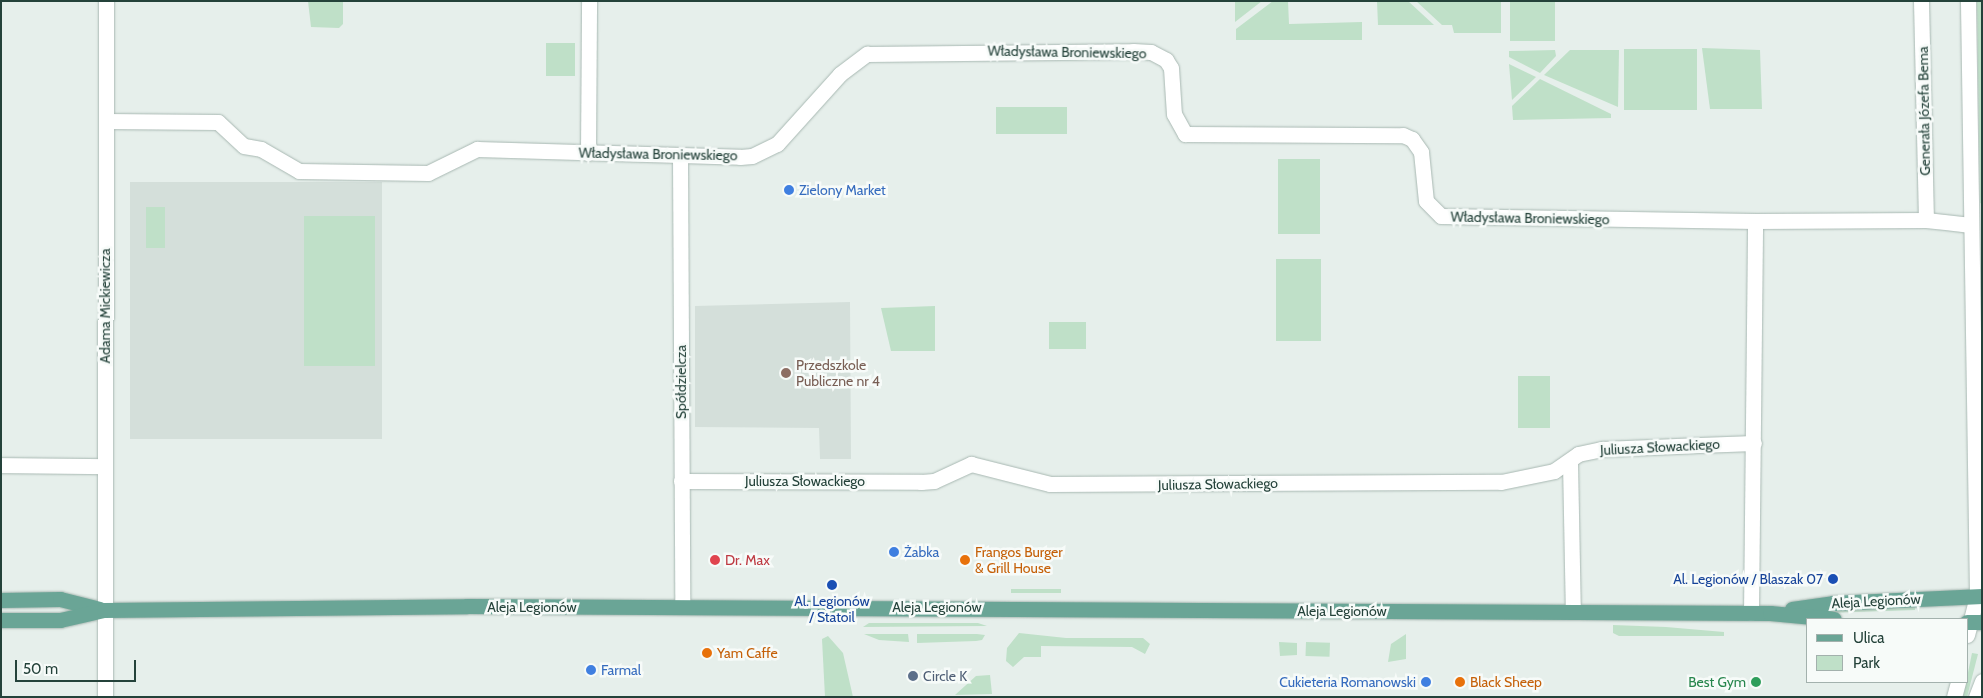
<!DOCTYPE html>
<html>
<head>
<meta charset="utf-8">
<style>
  body { margin:0 }
  #map { position:relative; width:1983px; height:698px; overflow:hidden; background:#e6efeb; font-family:Cabin,sans-serif }
  div>[style] { position:absolute }
  [style*='--x'] { left:calc(var(--x)*1px); top:calc(var(--y)*1px); width:calc(var(--w)*1px); rotate:calc(var(--a)*1deg) }
  .built>* { inset:0; background:#d4dfda; transform-origin:0 0 }
  .green>* { inset:0; background:#bfe0c8; transform-origin:0 0 }
  .roads { filter:drop-shadow(0 0 1px #a8b8b2) drop-shadow(0 0 1px #a8b8b2) }
  .minor>* { height:15px; margin:-7.5px; padding:0 7.5px; transform-origin:7.5px; border-radius:7.5px; background:#fff }
  .major>* { height:15px; margin:-7.5px; padding:0 7.5px; transform-origin:7.5px; border-radius:7.5px; background:#6aa596 }
  .dots>* { width:14px; height:14px; translate:-50% -50%; box-sizing:border-box; border:2px solid #f7fbf9; border-radius:50% }
  span { translate:-50% -50%; white-space:nowrap; text-align:center; line-height:1.15; -webkit-text-stroke:5px #f7fbf9; paint-order:stroke }
  .street-label { font-size:14px; color:#24423a }
  .shop-label { font-size:14px; color:#366cbe }
  .left { translate:0 -50%; text-align:left }
  .right { translate:-100% -50%; text-align:right }
  .education-label { font-size:14px; color:#785e54 }
  .food-label { font-size:14px; color:#c56008 }
  .health-label { font-size:14px; color:#be3a42 }
  .transit-label { font-size:14px; color:#164399 }
  .service-label { font-size:14px; color:#4e5e75 }
  .leisure-label { font-size:14px; color:#27864d }
  .frame { position:absolute; inset:0; border:2px solid #24423a; pointer-events:none }
  .legend { position:absolute; left:1806px; top:618px; width:162px; height:65px; box-sizing:border-box; background:#f7fbf9; border:1px solid #a3b1ad; margin:0; padding:6px 9px; list-style:none; font-size:15px; color:#24423a }
  .legend li { display:flex; align-items:center; gap:10px; height:25px }
  .legend b { width:25px; border:1px solid #a3b1ad }
  .scale { position:absolute; left:15px; top:660px; width:121px; height:22px; box-sizing:border-box; border:2px solid #24423a; border-top:0; padding-left:6px; font-size:15px; line-height:18px; white-space:nowrap; color:#24423a; -webkit-text-stroke:4px #f7fbf9; paint-order:stroke }
</style>
</head>
<body>
<div id="map">
  <div class="built">
    <div style="left:130px;top:182px;width:252px;height:257px"></div>
    <div style="clip-path:polygon(850px 302px,851px 459px,820px 459px,819px 428px,695px 427px,695px 306px)"></div>
  </div>
  <div class="green">
    <div style="clip-path:polygon(308px 1px,343px 1px,343px 24px,339px 28px,311px 27px)"></div>
    <div style="clip-path:polygon(1235px 1px,1262px 1px,1235px 22px)"></div>
    <div style="clip-path:polygon(1273px 1px,1288px 1px,1289px 24px,1362px 22px,1362px 40px,1236px 40px,1236px 29px)"></div>
    <div style="clip-path:polygon(1377px 1px,1408px 1px,1434px 25px,1378px 25px)"></div>
    <div style="clip-path:polygon(1416px 1px,1501px 1px,1501px 33px,1454px 33px,1452px 25px,1442px 25px)"></div>
    <div style="left:1510px;top:1px;width:45px;height:40px"></div>
    <div style="clip-path:polygon(1977px 1px,1982px 1px,1982px 204px,1980px 203px)"></div>
    <div style="left:546px;top:43px;width:29px;height:33px"></div>
    <div style="clip-path:polygon(1702px 48px,1760px 50px,1762px 109px,1710px 109px)"></div>
    <div style="left:1624px;top:49px;width:73px;height:61px"></div>
    <div style="clip-path:polygon(1555px 50px,1556px 56px,1540px 73px,1509px 57px,1509px 51px)"></div>
    <div style="clip-path:polygon(1570px 50px,1619px 50px,1618px 107px,1544px 75px)"></div>
    <div style="clip-path:polygon(1509px 64px,1536px 77px,1512px 100px)"></div>
    <div style="clip-path:polygon(1540px 79px,1611px 114px,1611px 118px,1513px 120px,1512px 106px)"></div>
    <div style="left:996px;top:107px;width:71px;height:27px"></div>
    <div style="left:1278px;top:159px;width:42px;height:75px"></div>
    <div style="left:146px;top:207px;width:19px;height:41px"></div>
    <div style="left:304px;top:216px;width:71px;height:150px"></div>
    <div style="left:1276px;top:259px;width:45px;height:82px"></div>
    <div style="clip-path:polygon(935px 306px,935px 351px,891px 351px,881px 308px)"></div>
    <div style="left:1086px;top:322px;width:27px;height:37px;rotate:90deg"></div>
    <div style="left:1518px;top:376px;width:32px;height:52px"></div>
    <div style="left:1011px;top:589px;width:50px;height:4px"></div>
    <div style="clip-path:polygon(1915px 606px,1915px 610px,1822px 613px,1821px 610px)"></div>
    <div style="clip-path:polygon(869px 623px,978px 623px,987px 626px,863px 627px)"></div>
    <div style="clip-path:polygon(1613px 625px,1666px 627px,1724px 632px,1724px 636px,1619px 636px,1613px 633px)"></div>
    <div style="clip-path:polygon(1019px 633px,1066px 638px,1143px 638px,1150px 644px,1145px 654px,1132px 647px,1041px 646px,1041px 657px,1024px 657px,1013px 667px,1006px 661px,1007px 648px)"></div>
    <div style="clip-path:polygon(864px 634px,908px 634px,909px 642px,879px 640px)"></div>
    <div style="clip-path:polygon(917px 634px,977px 634px,985px 635px,982px 640px,976px 641px,917px 643px)"></div>
    <div style="clip-path:polygon(1406px 634px,1406px 659px,1388px 662px,1391px 644px)"></div>
    <div style="clip-path:polygon(828px 636px,843px 653px,853px 697px,825px 697px,822px 639px)"></div>
    <div style="clip-path:polygon(1279px 642px,1297px 643px,1297px 655px,1280px 656px)"></div>
    <div style="left:1306px;top:642px;width:24px;height:14px;rotate:2deg"></div>
    <div style="clip-path:polygon(1972px 653px,1978px 654px,1967px 697px,1963px 697px)"></div>
    <div style="clip-path:polygon(990px 675px,992px 694px,955px 695px,976px 676px)"></div>
  </div>
  <div class="roads">
    <div class="minor">
      <div style="--x:1921;--y:1;--w:219;--a:88.7"></div>
      <div style="--x:106;--y:121;--w:112;--a:0.5"></div>
      <div style="--x:218;--y:122;--w:35;--a:43"></div>
      <div style="--x:244;--y:146;--w:17;--a:10"></div>
      <div style="--x:261;--y:149;--w:44;--a:30.1"></div>
      <div style="--x:299;--y:171;--w:129;--a:0.9"></div>
      <div style="--x:428;--y:173;--w:55;--a:-26.1"></div>
      <div style="--x:477;--y:149;--w:263;--a:1.7"></div>
      <div style="--x:740;--y:157;--w:12;--a:-5"></div>
      <div style="--x:752;--y:156;--w:28;--a:-26"></div>
      <div style="--x:777;--y:144;--w:94;--a:-48"></div>
      <div style="--x:840;--y:74;--w:34;--a:-37"></div>
      <div style="--x:867;--y:54;--w:266;--a:-0.6"></div>
      <div style="--x:1133;--y:51;--w:18;--a:3"></div>
      <div style="--x:1151;--y:52;--w:17;--a:28"></div>
      <div style="--x:1166;--y:60;--w:9;--a:58"></div>
      <div style="--x:1171;--y:68;--w:46;--a:86.3"></div>
      <div style="--x:1174;--y:114;--w:23;--a:61"></div>
      <div style="--x:1185;--y:134;--w:218;--a:0.3"></div>
      <div style="--x:1403;--y:135;--w:10;--a:24"></div>
      <div style="--x:1412;--y:139;--w:16;--a:55"></div>
      <div style="--x:1421;--y:152;--w:49;--a:84.2"></div>
      <div style="--x:1426;--y:201;--w:21;--a:45"></div>
      <div style="--x:1441;--y:216;--w:314;--a:0.9"></div>
      <div style="--x:1755;--y:221;--w:171;--a:-0.3"></div>
      <div style="--x:1926;--y:220;--w:45;--a:6.3"></div>
      <div style="--x:588;--y:153;--w:152;--a:-89.6"></div>
      <div style="--x:680;--y:156;--w:451;--a:89.7"></div>
      <div style="--x:1570;--y:462;--w:150;--a:88.9"></div>
      <div style="--x:1;--y:465;--w:103;--a:0.6"></div>
      <div style="--x:681;--y:481;--w:240;--a:0.2"></div>
      <div style="--x:921;--y:482;--w:13;--a:-4"></div>
      <div style="--x:934;--y:481;--w:41;--a:-24.7"></div>
      <div style="--x:971;--y:464;--w:81;--a:14.2"></div>
      <div style="--x:1050;--y:484;--w:451;--a:-0.3"></div>
      <div style="--x:1501;--y:482;--w:54;--a:-11.7"></div>
      <div style="--x:1554;--y:471;--w:29;--a:-35"></div>
      <div style="--x:1578;--y:454;--w:25;--a:-12"></div>
      <div style="--x:1602;--y:449;--w:152;--a:-2.3"></div>
      <div style="--x:1751;--y:613;--w:392;--a:-89.4"></div>
      <div style="--x:1967;--y:635;--w:40;--a:-75.6"></div>
      <div style="--x:1977;--y:596;--w:595;--a:-90.87"></div>
      <div style="--x:105;--y:697;--w:696;--a:-89.92"></div>
      <div style="--x:1954;--y:697;--w:16;--a:-75"></div>
      <div style="--x:1976;--y:697;--w:17;--a:-69"></div>
    </div>
    <div class="major">
      <div style="--x:1;--y:600;--w:59;--a:-1"></div>
      <div style="--x:60;--y:599;--w:41;--a:14"></div>
      <div style="--x:1792;--y:609;--w:41;--a:-8.3"></div>
      <div style="--x:1833;--y:603;--w:149;--a:-2.7"></div>
      <div style="--x:1;--y:620;--w:59;--a:0"></div>
      <div style="--x:60;--y:620;--w:45;--a:-12.8"></div>
      <div style="--x:104;--y:610;--w:363;--a:-0.6"></div>
      <div style="--x:467;--y:606;--w:1303;--a:0.31"></div>
      <div style="--x:1770;--y:613;--w:64;--a:5.4"></div>
      <div style="--x:1967;--y:622;--w:15;--a:0"></div>
    </div>
  </div>
  <div class="dots">
    <div style="left:789px;top:190px;background:#3f7fe0"></div>
    <div style="left:786px;top:373px;background:#8d6e63"></div>
    <div style="left:894px;top:552px;background:#3f7fe0"></div>
    <div style="left:715px;top:560px;background:#e0444e"></div>
    <div style="left:965px;top:560px;background:#e8710a"></div>
    <div style="left:1833px;top:579px;background:#1a4fb4"></div>
    <div style="left:832px;top:585px;background:#1a4fb4"></div>
    <div style="left:707px;top:653px;background:#e8710a"></div>
    <div style="left:591px;top:670px;background:#3f7fe0"></div>
    <div style="left:913px;top:676px;background:#5c6f8a"></div>
    <div style="left:1426px;top:682px;background:#3f7fe0"></div>
    <div style="left:1460px;top:682px;background:#e8710a"></div>
    <div style="left:1756px;top:682px;background:#2e9e5b"></div>
  </div>
  <div class="street-label">
    <span style="left:1067px;top:52px;rotate:1deg">Władysława Broniewskiego</span>
    <span style="left:1924px;top:111px;rotate:-91deg">Generała Józefa Bema</span>
    <span style="left:658px;top:154px;rotate:1deg">Władysława Broniewskiego</span>
    <span style="left:1530px;top:218px;rotate:1deg">Władysława Broniewskiego</span>
    <span style="left:105px;top:306px;rotate:-90deg">Adama Mickiewicza</span>
    <span style="left:681px;top:382px;rotate:-90deg">Spółdzielcza</span>
    <span style="left:1660px;top:447px;rotate:-3deg">Juliusza Słowackiego</span>
    <span style="left:805px;top:481px">Juliusza Słowackiego</span>
    <span style="left:1218px;top:484px;rotate:-1deg">Juliusza Słowackiego</span>
    <span style="left:1876px;top:601px;rotate:-3deg">Aleja Legionów</span>
    <span style="left:532px;top:607px">Aleja Legionów</span>
    <span style="left:937px;top:607px">Aleja Legionów</span>
    <span style="left:1342px;top:611px">Aleja Legionów</span>
  </div>
  <div class="shop-label">
    <span class="left" style="left:799px;top:190px">Zielony Market</span>
    <span class="left" style="left:904px;top:552px">Żabka</span>
    <span class="left" style="left:601px;top:670px">Farmal</span>
    <span class="right" style="left:1416px;top:682px">Cukieteria Romanowski</span>
  </div>
  <div class="education-label">
    <span class="left" style="left:796px;top:373px">Przedszkole<br>Publiczne nr 4</span>
  </div>
  <div class="food-label">
    <span class="left" style="left:975px;top:560px">Frangos Burger<br>&amp; Grill House</span>
    <span class="left" style="left:717px;top:653px">Yam Caffe</span>
    <span class="left" style="left:1470px;top:682px">Black Sheep</span>
  </div>
  <div class="health-label">
    <span class="left" style="left:725px;top:560px">Dr. Max</span>
  </div>
  <div class="transit-label">
    <span class="right" style="left:1823px;top:579px">Al. Legionów / Blaszak 07</span>
    <span style="left:832px;top:609px">Al. Legionów<br>/ Statoil</span>
  </div>
  <div class="service-label">
    <span class="left" style="left:923px;top:676px">Circle K</span>
  </div>
  <div class="leisure-label">
    <span class="right" style="left:1746px;top:682px">Best Gym</span>
  </div>
  <div class="frame"></div>
  <ul class="legend">
  <li><b style="height:6px;background:#6aa596"></b>Ulica</li>
  <li><b style="height:14px;background:#bfe0c8"></b>Park</li>
  </ul>
  <div class="scale">50 m</div>
</div>
</body>
</html>
